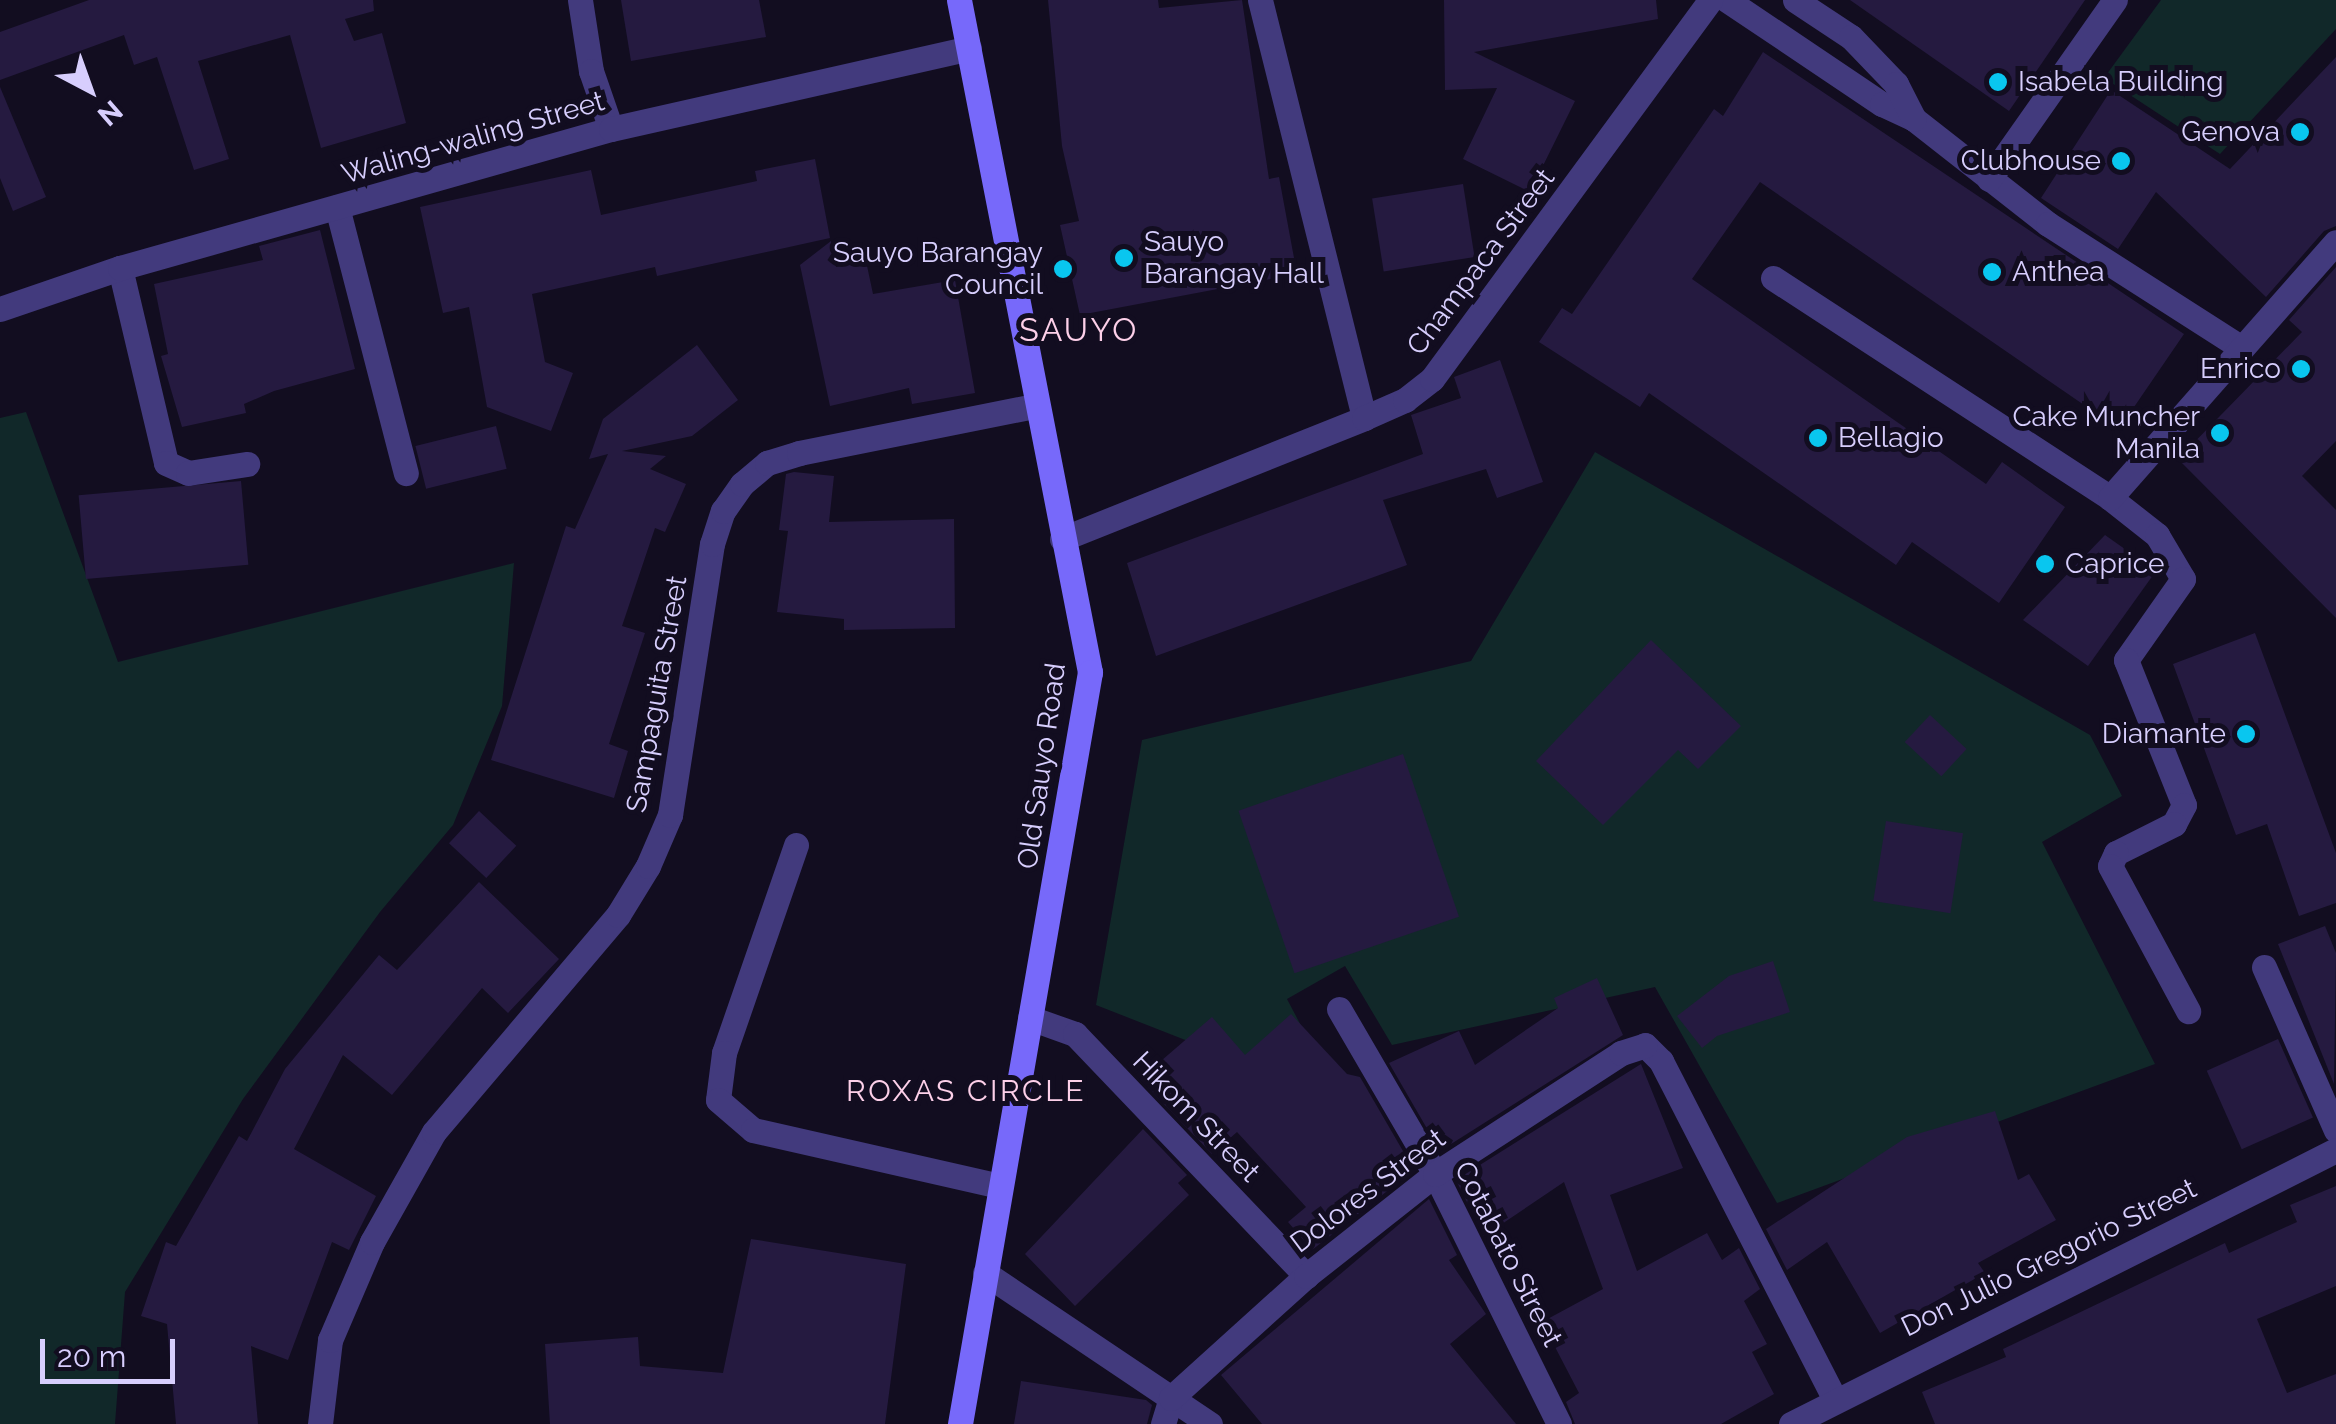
<!DOCTYPE html>
<html>
<head>
<meta charset="utf-8">
<style>
  body { margin:0 }
  #map { position:relative; width:2336px; height:1424px; overflow:hidden; background:#120d20; font-family:Raleway,sans-serif }
  div>[style] { position:absolute }
  [style*='--x'] { left:calc(var(--x)*1px); top:calc(var(--y)*1px); width:calc(var(--w)*1px); rotate:calc(var(--a)*1deg) }
  .green>* { inset:0; background:#112829 }
  .building>* { inset:0; background:#251a40; transform-origin:0 0 }
  .service>* { height:25px; margin:-12.5px; padding:0 12.5px; transform-origin:12.5px; border-radius:12.5px; background:#423a7d }
  .minor>* { height:25px; margin:-12.5px; padding:0 12.5px; transform-origin:12.5px; border-radius:12.5px; background:#423a7d }
  .tertiary>* { height:25px; margin:-12.5px; padding:0 12.5px; transform-origin:12.5px; border-radius:12.5px; background:#423a7d }
  .secondary>* { height:25px; margin:-12.5px; padding:0 12.5px; transform-origin:12.5px; border-radius:12.5px; background:#7769fa }
  .dots>* { width:28px; height:28px; translate:-50% -50%; box-sizing:border-box; border:5px solid #120d20; border-radius:50% }
  span { translate:-50% -50%; white-space:nowrap; text-align:center; line-height:1.15; -webkit-text-stroke:10px #120d20; paint-order:stroke }
  .poi-label { font-size:28px; color:#d7cefd }
  .left { translate:0 -50%; text-align:left }
  .right { translate:-100% -50%; text-align:right }
  .street-label { font-size:28px; color:#d7cefd }
  .neighbourhood-label { font-size:30px; color:#fdd0e9; letter-spacing:2.5px }
  .quarter-label { font-size:32px; color:#fdd0e9; letter-spacing:2.5px }
  .north { position:absolute; left:40px; top:40px; width:100px; height:100px; -webkit-text-stroke:8px #120d20; paint-order:stroke; rotate:139deg; font-size:28px; font-weight:700; line-height:40px; text-align:center; color:#d7cefd }
  .north::after { content:''; display:block; margin:auto; width:35px; height:45px; background:#d7cefd; clip-path:polygon(50% 0,100% 100%,50% 72%,0 100%) }
  .scale { position:absolute; left:40px; top:1339px; width:135px; height:45px; box-sizing:border-box; border:5px solid #d7cefd; border-top:0; padding-left:12px; font-size:30px; line-height:35px; white-space:nowrap; color:#d7cefd; -webkit-text-stroke:8px #120d20; paint-order:stroke }
</style>
</head>
<body>
<div id="map">
  <div class="green">
    <div style="clip-path:polygon(2161px 0,2336px 0,2336px 29px,2220px 154px,2104px 78px)"></div>
    <div style="clip-path:polygon(26px 412px,118px 662px,514px 563px,502px 706px,453px 825px,380px 912px,243px 1099px,125px 1292px,115px 1424px,0 1424px,0 418px)"></div>
    <div style="clip-path:polygon(1595px 452px,2090px 735px,2122px 796px,2042px 842px,2155px 1064px,1777px 1203px,1655px 987px,1392px 1045px,1345px 966px,1287px 999px,1317px 1056px,1272px 1074px,1096px 1005px,1142px 740px,1471px 661px)"></div>
  </div>
  <div class="building">
    <div style="clip-path:polygon(89px 0,373px 0,374px 11px,345px 19px,354px 41px,382px 33px,406px 123px,321px 148px,290px 35px,198px 61px,229px 159px,194px 170px,157px 57px,134px 65px,124px 35px,0 80px,0 32px)"></div>
    <div style="clip-path:polygon(621px 0,759px 0,766px 37px,631px 61px)"></div>
    <div style="clip-path:polygon(1048px 0,1158px 0,1159px 8px,1242px 0,1269px 179px,1279px 177px,1297px 274px,1080px 315px,1060px 225px,1079px 221px,1062px 146px)"></div>
    <div style="clip-path:polygon(1444px 0,1656px 0,1658px 19px,1474px 52px,1575px 101px,1530px 192px,1463px 159px,1497px 88px,1445px 90px)"></div>
    <div style="clip-path:polygon(1850px 0,2085px 0,2009px 111px)"></div>
    <div style="clip-path:polygon(1763px 52px,2184px 334px,2119px 429px,1760px 182px,1692px 279px,1986px 484px,2002px 462px,2065px 507px,1999px 603px,1912px 542px,1896px 565px,1649px 393px,1640px 407px,1539px 342px,1562px 308px,1572px 314px,1714px 109px,1723px 116px)"></div>
    <div style="clip-path:polygon(2336px 57px,2336px 226px,2324px 231px,2266px 297px,2156px 192px,2118px 249px,2041px 198px,2111px 90px,2230px 169px)"></div>
    <div style="clip-path:polygon(0 87px,46px 197px,13px 211px,0 178px)"></div>
    <div style="clip-path:polygon(815px 159px,830px 238px,657px 276px,655px 267px,532px 294px,545px 362px,573px 373px,551px 431px,487px 407px,469px 307px,443px 313px,420px 207px,591px 170px,601px 215px,757px 181px,755px 171px)"></div>
    <div style="left:1463px;top:184px;width:74px;height:92px;rotate:81deg"></div>
    <div style="clip-path:polygon(320px 230px,355px 369px,274px 391px,244px 404px,246px 413px,182px 427px,161px 356px,168px 354px,154px 284px,263px 260px,259px 246px)"></div>
    <div style="clip-path:polygon(831px 241px,836px 267px,866px 261px,873px 294px,955px 280px,975px 393px,912px 404px,909px 388px,830px 406px,800px 265px)"></div>
    <div style="clip-path:polygon(2336px 267px,2336px 441px,2302px 476px,2336px 510px,2336px 618px,2178px 459px,2302px 332px,2289px 320px)"></div>
    <div style="clip-path:polygon(697px 345px,738px 400px,692px 436px,622px 451px,666px 456px,650px 469px,686px 484px,665px 532px,655px 528px,622px 626px,645px 633px,609px 744px,628px 751px,614px 798px,491px 760px,566px 526px,575px 529px,608px 454px,589px 459px,603px 419px)"></div>
    <div style="clip-path:polygon(1500px 360px,1543px 482px,1497px 498px,1486px 469px,1383px 500px,1407px 565px,1156px 656px,1127px 563px,1423px 454px,1411px 415px,1461px 398px,1454px 377px)"></div>
    <div style="left:496px;top:426px;width:44px;height:83px;rotate:76deg"></div>
    <div style="clip-path:polygon(794px 472px,834px 476px,829px 522px,954px 519px,955px 628px,844px 630px,844px 619px,777px 612px,788px 531px,779px 530px,786px 474px)"></div>
    <div style="left:241px;top:481px;width:84px;height:163px;rotate:85deg"></div>
    <div style="clip-path:polygon(2105px 535px,2156px 571px,2088px 666px,2023px 620px)"></div>
    <div style="clip-path:polygon(2255px 633px,2336px 853px,2336px 903px,2299px 916px,2267px 824px,2236px 835px,2173px 664px)"></div>
    <div style="clip-path:polygon(1651px 640px,1741px 726px,1698px 769px,1678px 750px,1603px 825px,1536px 761px)"></div>
    <div style="left:1930px;top:715px;width:50px;height:37px;rotate:43deg"></div>
    <div style="left:1403px;top:754px;width:172px;height:174px;rotate:71deg"></div>
    <div style="left:479px;top:811px;width:51px;height:44px;rotate:43deg"></div>
    <div style="left:1886px;top:821px;width:78px;height:81px;rotate:9deg"></div>
    <div style="clip-path:polygon(479px 882px,559px 959px,508px 1013px,482px 988px,392px 1095px,343px 1055px,294px 1149px,376px 1196px,349px 1250px,332px 1242px,288px 1360px,251px 1346px,258px 1424px,176px 1424px,167px 1324px,141px 1316px,166px 1242px,176px 1246px,239px 1136px,247px 1141px,285px 1069px,379px 955px,397px 970px)"></div>
    <div style="clip-path:polygon(2325px 926px,2336px 953px,2334px 1084px,2278px 944px)"></div>
    <div style="clip-path:polygon(1773px 961px,1790px 1012px,1717px 1036px,1702px 1048px,1677px 1016px,1729px 976px)"></div>
    <div style="clip-path:polygon(1597px 978px,1623px 1035px,1440px 1151px,1389px 1063px,1459px 1031px,1475px 1065px,1558px 1008px,1554px 998px)"></div>
    <div style="clip-path:polygon(1291px 1014px,1347px 1074px,1360px 1077px,1414px 1170px,1312px 1250px,1288px 1222px,1306px 1207px,1237px 1132px,1212px 1154px,1140px 1079px,1212px 1017px,1245px 1055px)"></div>
    <div style="left:2278px;top:1039px;width:86px;height:78px;rotate:66deg"></div>
    <div style="clip-path:polygon(1641px 1064px,1683px 1168px,1610px 1195px,1637px 1271px,1707px 1233px,1722px 1260px,1739px 1248px,1760px 1289px,1744px 1301px,1767px 1344px,1752px 1352px,1774px 1394px,1721px 1424px,1575px 1424px,1566px 1402px,1579px 1393px,1542px 1322px,1603px 1289px,1564px 1182px,1484px 1236px,1456px 1180px)"></div>
    <div style="clip-path:polygon(1995px 1111px,2018px 1180px,2029px 1174px,2056px 1220px,1978px 1263px,1985px 1273px,1880px 1333px,1827px 1242px,1787px 1270px,1766px 1229px,1907px 1137px)"></div>
    <div style="clip-path:polygon(1143px 1129px,1187px 1175px,1178px 1183px,1189px 1195px,1075px 1306px,1025px 1254px)"></div>
    <div style="clip-path:polygon(2336px 1186px,2336px 1286px,2257px 1319px,2287px 1393px,2336px 1374px,2336px 1424px,1935px 1424px,1922px 1392px,2006px 1357px,2003px 1349px,2225px 1243px,2229px 1253px,2297px 1222px,2290px 1205px)"></div>
    <div style="clip-path:polygon(1429px 1199px,1457px 1255px,1449px 1260px,1486px 1314px,1450px 1344px,1516px 1424px,1262px 1424px,1221px 1375px)"></div>
    <div style="clip-path:polygon(751px 1239px,906px 1264px,885px 1424px,550px 1424px,545px 1344px,638px 1337px,640px 1366px,723px 1373px)"></div>
    <div style="clip-path:polygon(1021px 1381px,1146px 1400px,1152px 1405px,1147px 1424px,1014px 1424px)"></div>
  </div>
  <div class="service">
    <div style="--x:1727;--y:0;--w:187;--a:33.9"></div>
    <div style="--x:1882;--y:104;--w:35;--a:25"></div>
    <div style="--x:1914;--y:119;--w:170;--a:38.1"></div>
    <div style="--x:2048;--y:224;--w:230;--a:32.6"></div>
    <div style="--x:1795;--y:0;--w:67;--a:33.5"></div>
    <div style="--x:1851;--y:37;--w:65;--a:46.2"></div>
    <div style="--x:1896;--y:84;--w:39;--a:63"></div>
    <div style="--x:1989;--y:179;--w:219;--a:-54.9"></div>
    <div style="--x:1773;--y:278;--w:402;--a:33.1"></div>
    <div style="--x:2110;--y:498;--w:60;--a:38.2"></div>
    <div style="--x:2157;--y:535;--w:51;--a:59.4"></div>
    <div style="--x:2183;--y:579;--w:99;--a:125.1"></div>
    <div style="--x:2126;--y:660;--w:156;--a:68.2"></div>
    <div style="--x:2184;--y:805;--w:21;--a:118"></div>
    <div style="--x:2174;--y:824;--w:65;--a:153.4"></div>
    <div style="--x:2116;--y:853;--w:14;--a:115"></div>
    <div style="--x:2110;--y:866;--w:165;--a:61.7"></div>
    <div style="--x:2110;--y:498;--w:341;--a:-48.6"></div>
    <div style="--x:796;--y:845;--w:220;--a:109.1"></div>
    <div style="--x:724;--y:1053;--w:47;--a:97.3"></div>
    <div style="--x:718;--y:1100;--w:46;--a:40.6"></div>
    <div style="--x:753;--y:1130;--w:253;--a:12.8"></div>
    <div style="--x:1645;--y:1045;--w:23;--a:45"></div>
    <div style="--x:1661;--y:1061;--w:378;--a:62.8"></div>
  </div>
  <div class="minor">
    <div style="--x:580;--y:0;--w:72;--a:81.2"></div>
    <div style="--x:591;--y:71;--w:61;--a:71"></div>
    <div style="--x:1260;--y:0;--w:431;--a:76"></div>
    <div style="--x:337;--y:207;--w:275;--a:75.5"></div>
    <div style="--x:120;--y:268;--w:200;--a:76.7"></div>
    <div style="--x:166;--y:463;--w:24;--a:24"></div>
    <div style="--x:188;--y:473;--w:60;--a:-8.7"></div>
    <div style="--x:0;--y:309;--w:127;--a:-18.9"></div>
    <div style="--x:120;--y:268;--w:510;--a:-15.81"></div>
    <div style="--x:611;--y:129;--w:367;--a:-12.7"></div>
    <div style="--x:1062;--y:539;--w:325;--a:-21.8"></div>
    <div style="--x:1364;--y:418;--w:45;--a:-23.7"></div>
    <div style="--x:1405;--y:400;--w:34;--a:-38"></div>
    <div style="--x:1432;--y:379;--w:470;--a:-53.7"></div>
    <div style="--x:2264;--y:967;--w:178;--a:66.2"></div>
    <div style="--x:1339;--y:1009;--w:191;--a:59.8"></div>
    <div style="--x:1435;--y:1174;--w:279;--a:63.6"></div>
    <div style="--x:1030;--y:1018;--w:48;--a:19.6"></div>
    <div style="--x:1075;--y:1034;--w:335;--a:46.3"></div>
    <div style="--x:985;--y:1273;--w:271;--a:33.9"></div>
    <div style="--x:320;--y:1424;--w:85;--a:-83.2"></div>
    <div style="--x:330;--y:1340;--w:107;--a:-66.8"></div>
    <div style="--x:372;--y:1242;--w:126;--a:-60.6"></div>
    <div style="--x:434;--y:1132;--w:285;--a:-49.7"></div>
    <div style="--x:618;--y:915;--w:57;--a:-58.5"></div>
    <div style="--x:648;--y:866;--w:56;--a:-66.7"></div>
    <div style="--x:670;--y:815;--w:274;--a:-81.2"></div>
    <div style="--x:712;--y:544;--w:35;--a:-72"></div>
    <div style="--x:723;--y:511;--w:33;--a:-55"></div>
    <div style="--x:742;--y:484;--w:33;--a:-40"></div>
    <div style="--x:767;--y:463;--w:34;--a:-17"></div>
    <div style="--x:799;--y:453;--w:240;--a:-11.3"></div>
    <div style="--x:1163;--y:1424;--w:27;--a:-73"></div>
    <div style="--x:1171;--y:1398;--w:182;--a:-42.1"></div>
    <div style="--x:1306;--y:1276;--w:164;--a:-38.3"></div>
    <div style="--x:1435;--y:1174;--w:222;--a:-33"></div>
    <div style="--x:1621;--y:1053;--w:25;--a:-18"></div>
  </div>
  <div class="tertiary">
    <div style="--x:1791;--y:1424;--w:610;--a:-26.69"></div>
  </div>
  <div class="secondary">
    <div style="--x:959;--y:0;--w:685;--a:78.97"></div>
    <div style="--x:1090;--y:672;--w:763;--a:99.81"></div>
  </div>
  <div class="dots">
    <div style="left:1998px;top:82px;background:#09c6ef"></div>
    <div style="left:2300px;top:132px;background:#09c6ef"></div>
    <div style="left:2121px;top:161px;background:#09c6ef"></div>
    <div style="left:1124px;top:258px;background:#09c6ef"></div>
    <div style="left:1063px;top:269px;background:#09c6ef"></div>
    <div style="left:1992px;top:272px;background:#09c6ef"></div>
    <div style="left:2301px;top:369px;background:#09c6ef"></div>
    <div style="left:2220px;top:433px;background:#09c6ef"></div>
    <div style="left:1818px;top:438px;background:#09c6ef"></div>
    <div style="left:2045px;top:564px;background:#09c6ef"></div>
    <div style="left:2246px;top:734px;background:#09c6ef"></div>
  </div>
  <div class="poi-label">
    <span class="left" style="left:2018px;top:82px">Isabela Building</span>
    <span class="right" style="left:2280px;top:132px">Genova</span>
    <span class="right" style="left:2101px;top:161px">Clubhouse</span>
    <span class="left" style="left:1144px;top:258px">Sauyo<br>Barangay Hall</span>
    <span class="right" style="left:1043px;top:269px">Sauyo Barangay<br>Council</span>
    <span class="left" style="left:2012px;top:272px">Anthea</span>
    <span class="right" style="left:2281px;top:369px">Enrico</span>
    <span class="right" style="left:2200px;top:433px">Cake Muncher<br>Manila</span>
    <span class="left" style="left:1838px;top:438px">Bellagio</span>
    <span class="left" style="left:2065px;top:564px">Caprice</span>
    <span class="right" style="left:2226px;top:734px">Diamante</span>
  </div>
  <div class="street-label">
    <span style="left:473px;top:138px;rotate:-16deg">Waling-waling Street</span>
    <span style="left:1481px;top:262px;rotate:-53deg">Champaca Street</span>
    <span style="left:657px;top:694px;rotate:-80deg">Sampaguita Street</span>
    <span style="left:1042px;top:766px;rotate:-82deg">Old Sauyo Road</span>
    <span style="left:1196px;top:1117px;rotate:46deg">Hikom Street</span>
    <span style="left:1368px;top:1191px;rotate:-37deg">Dolores Street</span>
    <span style="left:1508px;top:1254px;rotate:63deg">Cotabato Street</span>
    <span style="left:2049px;top:1258px;rotate:-26deg">Don Julio Gregorio Street</span>
  </div>
  <div class="neighbourhood-label">
    <span style="left:966px;top:1091px">ROXAS CIRCLE</span>
  </div>
  <div class="quarter-label">
    <span style="left:1079px;top:330px">SAUYO</span>
  </div>
  <div class="north">N</div>
  <div class="scale">20 m</div>
</div>
</body>
</html>
